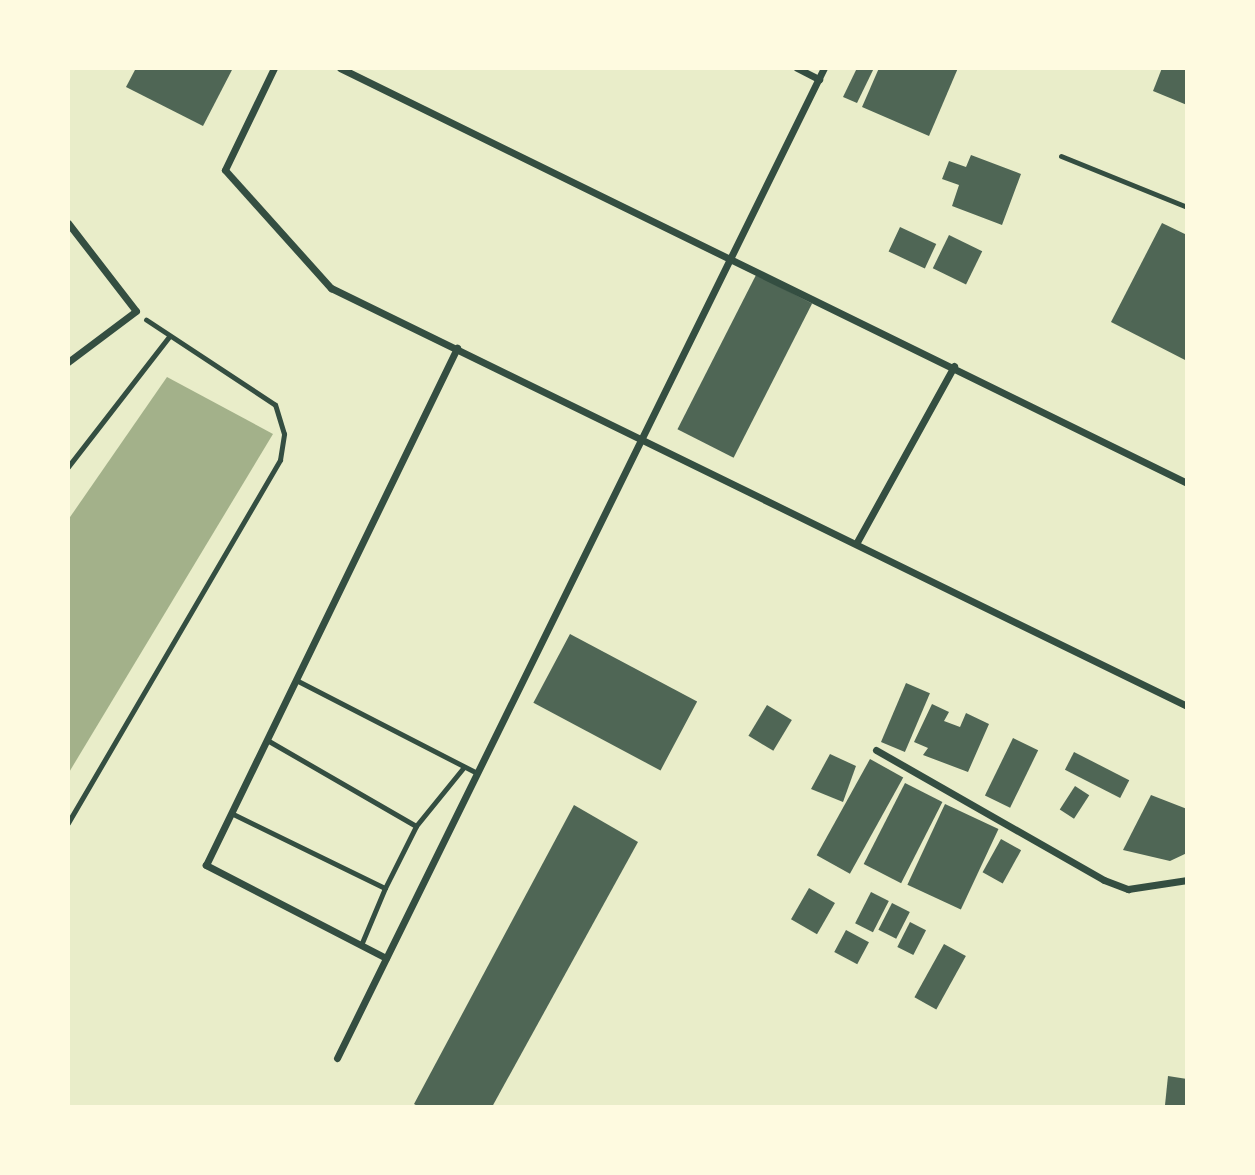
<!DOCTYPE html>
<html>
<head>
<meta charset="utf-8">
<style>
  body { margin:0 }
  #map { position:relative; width:1255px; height:1175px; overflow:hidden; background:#e9edc9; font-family:"Titillium Web",sans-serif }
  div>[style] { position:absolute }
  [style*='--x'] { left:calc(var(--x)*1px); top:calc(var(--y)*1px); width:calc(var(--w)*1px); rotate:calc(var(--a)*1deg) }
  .water>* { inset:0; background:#a3b18a }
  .building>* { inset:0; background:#4f6655; transform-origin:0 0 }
  .path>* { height:4.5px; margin:-2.25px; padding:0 2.25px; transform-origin:2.25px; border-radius:2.25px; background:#344e41 }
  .service>* { height:5px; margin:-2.5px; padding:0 2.5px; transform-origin:2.5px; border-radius:2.5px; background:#344e41 }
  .minor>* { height:7px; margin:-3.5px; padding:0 3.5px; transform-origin:3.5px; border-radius:3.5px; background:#344e41 }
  span { translate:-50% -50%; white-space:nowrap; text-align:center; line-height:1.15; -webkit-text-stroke:6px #fefae0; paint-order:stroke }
  .frame { position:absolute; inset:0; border:70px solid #fefae0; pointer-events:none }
</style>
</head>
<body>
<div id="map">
  <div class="water">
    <div style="clip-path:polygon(167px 377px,273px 434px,68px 774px,68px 520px)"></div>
  </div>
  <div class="building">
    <div style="clip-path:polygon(136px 68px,233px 68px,203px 126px,126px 87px)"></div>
    <div style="clip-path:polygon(857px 68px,874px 68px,857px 103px,843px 97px)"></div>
    <div style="clip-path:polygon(879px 68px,958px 68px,929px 136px,862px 107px)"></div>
    <div style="clip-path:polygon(1162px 68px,1187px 68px,1187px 105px,1153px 91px)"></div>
    <div style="clip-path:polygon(971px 155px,1021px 174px,1002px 225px,952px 206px,959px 185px,942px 179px,949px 161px,966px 167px)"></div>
    <div style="clip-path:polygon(1162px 223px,1187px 235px,1187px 361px,1111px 322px)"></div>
    <div style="left:900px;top:227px;width:40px;height:27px;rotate:25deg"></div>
    <div style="left:949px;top:235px;width:37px;height:37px;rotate:26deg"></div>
    <div style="left:756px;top:275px;width:63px;height:173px;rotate:27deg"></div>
    <div style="left:570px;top:634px;width:144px;height:78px;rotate:28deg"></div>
    <div style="left:906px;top:683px;width:26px;height:64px;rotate:23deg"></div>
    <div style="clip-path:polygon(932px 704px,949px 712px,944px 721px,960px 727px,966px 713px,989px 724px,968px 772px,923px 755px,928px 748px,914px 742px)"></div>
    <div style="left:767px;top:705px;width:29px;height:36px;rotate:31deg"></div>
    <div style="left:1013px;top:738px;width:28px;height:64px;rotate:26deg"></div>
    <div style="left:1074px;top:752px;width:62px;height:20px;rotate:27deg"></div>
    <div style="clip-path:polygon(830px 754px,856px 766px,843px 802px,811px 789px)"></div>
    <div style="left:870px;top:759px;width:38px;height:110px;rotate:29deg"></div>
    <div style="left:905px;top:783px;width:42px;height:91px;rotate:27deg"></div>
    <div style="left:1075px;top:786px;width:17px;height:28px;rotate:33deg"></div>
    <div style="clip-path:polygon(1151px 795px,1187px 809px,1187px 853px,1170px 861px,1123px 850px)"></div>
    <div style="left:945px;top:804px;width:59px;height:89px;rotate:25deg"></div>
    <div style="clip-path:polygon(574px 805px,638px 842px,492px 1107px,419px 1107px,414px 1104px)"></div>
    <div style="left:1001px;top:839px;width:23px;height:38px;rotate:29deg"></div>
    <div style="left:809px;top:888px;width:30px;height:36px;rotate:30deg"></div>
    <div style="left:871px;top:892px;width:20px;height:35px;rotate:27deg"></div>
    <div style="left:892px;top:903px;width:20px;height:30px;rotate:27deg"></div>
    <div style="left:910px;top:922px;width:18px;height:28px;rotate:27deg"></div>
    <div style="left:846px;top:930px;width:26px;height:25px;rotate:28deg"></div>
    <div style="left:944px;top:944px;width:25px;height:61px;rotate:29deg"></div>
    <div style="clip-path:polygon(1168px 1076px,1187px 1079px,1187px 1107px,1165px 1105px)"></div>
  </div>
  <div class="path">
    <div style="--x:68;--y:467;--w:165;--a:-52.2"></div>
    <div style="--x:68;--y:823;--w:420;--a:-59.7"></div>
    <div style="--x:280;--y:460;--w:26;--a:-81"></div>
    <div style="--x:284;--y:434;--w:30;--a:-107"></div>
    <div style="--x:275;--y:405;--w:154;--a:-146.6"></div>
  </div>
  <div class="service">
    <div style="--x:1061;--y:156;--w:136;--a:22"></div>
    <div style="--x:296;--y:680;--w:203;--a:27.2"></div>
    <div style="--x:267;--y:740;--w:172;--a:30"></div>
    <div style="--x:231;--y:813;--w:171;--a:26"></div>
    <div style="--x:385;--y:888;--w:69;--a:-63.4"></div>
    <div style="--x:416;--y:826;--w:76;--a:-50.9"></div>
    <div style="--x:361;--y:945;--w:62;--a:-67.2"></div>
  </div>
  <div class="minor">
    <div style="--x:274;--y:68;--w:113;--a:115.7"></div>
    <div style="--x:225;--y:170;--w:159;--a:48.1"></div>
    <div style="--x:331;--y:288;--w:953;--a:26.03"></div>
    <div style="--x:340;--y:68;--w:943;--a:26.1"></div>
    <div style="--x:797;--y:68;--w:25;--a:27"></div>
    <div style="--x:68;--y:223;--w:111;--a:52.3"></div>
    <div style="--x:136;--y:311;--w:85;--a:143.1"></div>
    <div style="--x:857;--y:542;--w:201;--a:-61.1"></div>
    <div style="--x:876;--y:750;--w:262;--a:29.7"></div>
    <div style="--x:1104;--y:880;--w:26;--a:21"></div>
    <div style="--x:1128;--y:889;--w:60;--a:-8.7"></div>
    <div style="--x:386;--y:958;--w:203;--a:-152.7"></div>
    <div style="--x:206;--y:865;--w:575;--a:-64.1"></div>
    <div style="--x:337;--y:1058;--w:1103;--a:-63.81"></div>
  </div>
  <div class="frame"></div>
</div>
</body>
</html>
